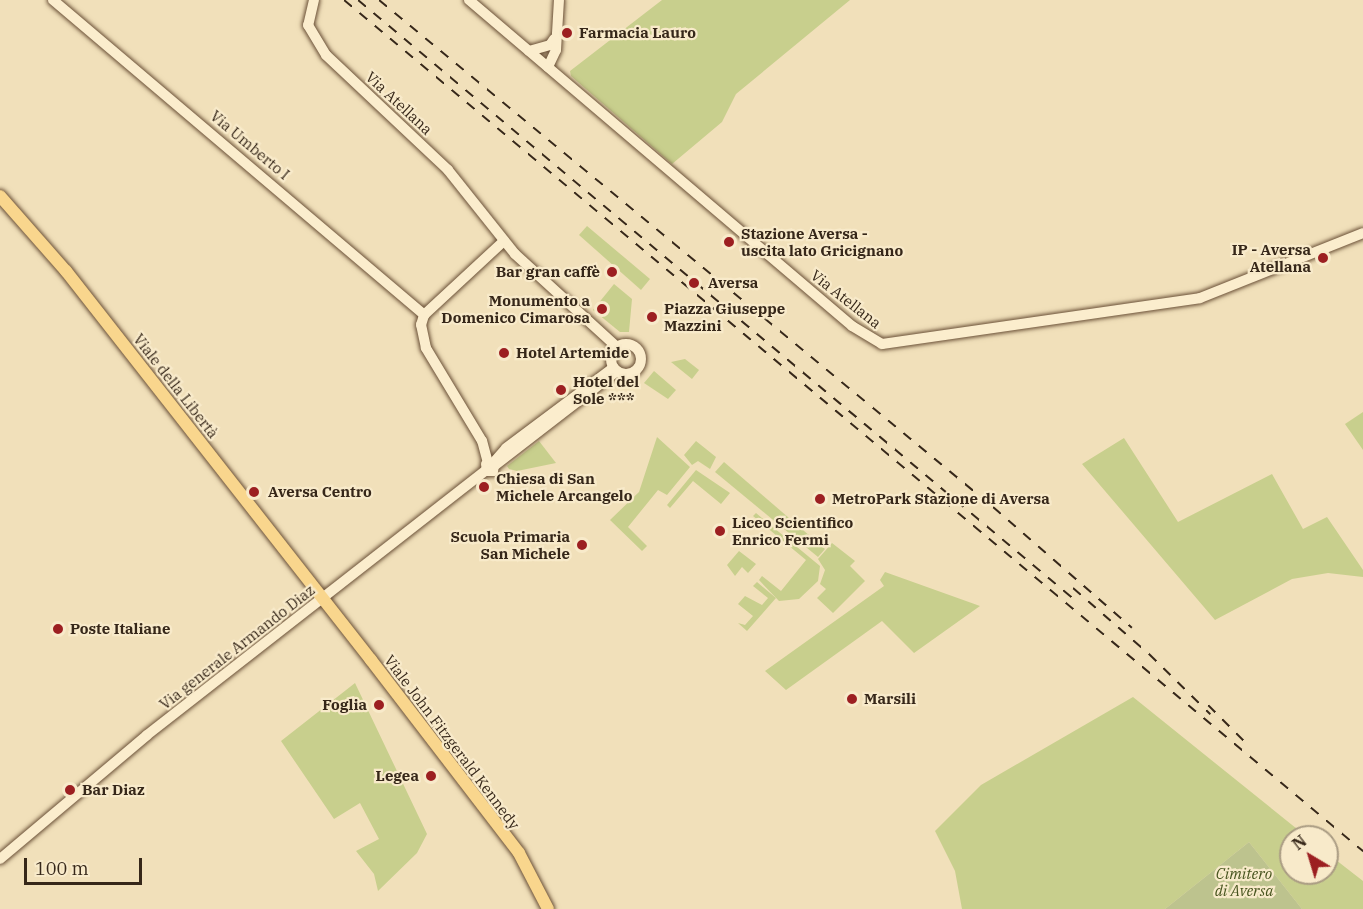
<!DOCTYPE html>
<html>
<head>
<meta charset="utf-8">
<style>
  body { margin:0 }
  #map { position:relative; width:1363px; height:909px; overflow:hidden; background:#f1e0ba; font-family:"IBM Plex Serif",serif }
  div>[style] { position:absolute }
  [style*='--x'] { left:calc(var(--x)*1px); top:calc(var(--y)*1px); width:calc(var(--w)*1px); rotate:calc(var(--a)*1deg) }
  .green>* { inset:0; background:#c8cf8d }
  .cemetery>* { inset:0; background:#bdc38e }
  .roads { filter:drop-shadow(0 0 2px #6a5037) drop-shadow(0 0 2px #6a5037) }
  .secondary>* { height:10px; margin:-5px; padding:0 5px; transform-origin:5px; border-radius:5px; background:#fbedcd }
  .secondary>.ring { margin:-5px; padding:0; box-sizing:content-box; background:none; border:10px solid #fbedcd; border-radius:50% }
  .primary>* { height:12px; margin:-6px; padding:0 6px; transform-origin:6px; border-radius:6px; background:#f9d68d }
  .rail>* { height:2px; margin-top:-1px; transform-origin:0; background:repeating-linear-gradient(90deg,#362719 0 10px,transparent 0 20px) }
  .dots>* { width:16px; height:16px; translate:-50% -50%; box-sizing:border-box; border:3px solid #f8eaca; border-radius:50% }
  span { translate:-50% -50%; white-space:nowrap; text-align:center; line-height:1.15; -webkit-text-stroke:4.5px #f8eaca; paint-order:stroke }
  .poi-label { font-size:15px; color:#362719; font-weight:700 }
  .left { translate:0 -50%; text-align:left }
  .right { translate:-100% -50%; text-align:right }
  .street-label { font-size:15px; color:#362719 }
  .park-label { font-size:15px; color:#47541e; font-style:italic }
  .north { position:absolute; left:1279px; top:825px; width:60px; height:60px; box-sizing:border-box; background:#f8eaca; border:2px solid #aa9c83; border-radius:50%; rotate:322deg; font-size:16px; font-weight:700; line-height:24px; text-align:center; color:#362719 }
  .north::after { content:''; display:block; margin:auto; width:21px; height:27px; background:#9c1f21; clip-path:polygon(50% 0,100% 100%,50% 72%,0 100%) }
  .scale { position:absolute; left:24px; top:858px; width:118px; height:27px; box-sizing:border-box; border:3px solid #362719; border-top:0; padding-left:8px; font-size:18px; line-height:21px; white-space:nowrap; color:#362719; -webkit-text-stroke:4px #f8eaca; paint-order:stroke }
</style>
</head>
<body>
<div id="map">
  <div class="green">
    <div style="clip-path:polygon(662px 0,850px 0,736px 94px,722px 122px,672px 164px,571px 76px,570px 71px)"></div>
    <div style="clip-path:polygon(587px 226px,650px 279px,641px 290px,579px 235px)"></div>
    <div style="clip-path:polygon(614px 284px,632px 299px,629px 332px,620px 332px,593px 310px)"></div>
    <div style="clip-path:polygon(685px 359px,699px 370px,692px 379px,671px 362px)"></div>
    <div style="clip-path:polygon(654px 371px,676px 390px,668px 399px,644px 383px)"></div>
    <div style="clip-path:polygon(1363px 412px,1363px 450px,1345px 424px)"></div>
    <div style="clip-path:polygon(657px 437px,690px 467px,667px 495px,658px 490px,628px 527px,647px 546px,642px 551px,610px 520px,639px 492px)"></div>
    <div style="clip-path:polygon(1124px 438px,1178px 522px,1272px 474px,1303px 529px,1327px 517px,1363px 570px,1363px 577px,1328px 573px,1292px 579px,1215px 620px,1082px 464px)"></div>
    <div style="clip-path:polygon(539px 441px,556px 463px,517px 471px,509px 469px,507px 466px)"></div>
    <div style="clip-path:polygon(696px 441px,716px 457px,710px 469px,698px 461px,692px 465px,684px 455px)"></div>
    <div style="clip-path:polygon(724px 462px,825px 549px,818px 557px,715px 472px)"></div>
    <div style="clip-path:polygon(696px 470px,730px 493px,721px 504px,693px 481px,670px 508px,667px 505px)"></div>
    <div style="clip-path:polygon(756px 513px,820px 566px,818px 581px,799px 599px,779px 601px,759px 580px,762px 576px,781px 591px,806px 560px,753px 516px)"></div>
    <div style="clip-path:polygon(832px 543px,855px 561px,850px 566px,865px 581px,833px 613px,817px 598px,826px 589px,820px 584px,825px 570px,818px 559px)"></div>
    <div style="clip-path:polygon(739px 551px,756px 564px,748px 573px,742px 567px,735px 576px,727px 565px)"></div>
    <div style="clip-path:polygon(885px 572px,980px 606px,914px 653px,882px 621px,786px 690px,765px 671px,884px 586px,880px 580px)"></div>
    <div style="clip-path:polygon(757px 582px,776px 598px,747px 631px,738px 623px,745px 625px,753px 616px,738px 604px,745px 596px,762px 605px,768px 598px,753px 586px)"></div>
    <div style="clip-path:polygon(355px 683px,427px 834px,417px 853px,378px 891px,374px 874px,356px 851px,379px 839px,360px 803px,334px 819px,281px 741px)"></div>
    <div style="clip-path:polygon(1133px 697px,1307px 837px,1291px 837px,1291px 873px,1327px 873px,1327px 853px,1363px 881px,1363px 909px,1302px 909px,1249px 842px,1165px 909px,962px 909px,955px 871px,935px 831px,981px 785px)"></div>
  </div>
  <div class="cemetery">
    <div style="clip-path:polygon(1249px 842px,1302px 909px,1165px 909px)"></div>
  </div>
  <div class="roads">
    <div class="secondary">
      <div style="--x:53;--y:0;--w:487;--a:40.3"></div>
      <div style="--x:314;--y:0;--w:26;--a:103"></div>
      <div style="--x:308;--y:25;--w:35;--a:59"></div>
      <div style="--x:326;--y:55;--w:168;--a:43.3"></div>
      <div style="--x:448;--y:170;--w:107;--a:51.4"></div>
      <div style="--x:515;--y:254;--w:138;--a:42.4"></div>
      <div style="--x:469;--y:0;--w:503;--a:40.4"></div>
      <div style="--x:852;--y:326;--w:35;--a:31"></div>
      <div style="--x:882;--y:344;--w:321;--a:-8.2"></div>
      <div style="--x:1200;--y:298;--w:175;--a:-21.7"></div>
      <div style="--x:529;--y:51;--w:22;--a:-16"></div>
      <div style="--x:550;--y:45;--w:7;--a:-56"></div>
      <div style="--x:548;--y:67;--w:19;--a:-65"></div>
      <div style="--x:556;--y:50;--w:50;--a:-86.6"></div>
      <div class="ring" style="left:611px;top:344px;width:20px;height:20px"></div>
      <div style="--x:494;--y:462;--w:18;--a:-49"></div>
      <div style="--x:506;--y:448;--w:134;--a:-36.8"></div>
      <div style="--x:488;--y:463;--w:23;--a:-105"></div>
      <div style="--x:482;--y:441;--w:109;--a:-121.1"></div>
      <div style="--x:426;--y:348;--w:24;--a:-102"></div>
      <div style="--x:421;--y:325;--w:10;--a:-73"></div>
      <div style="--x:424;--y:315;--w:109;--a:-42.8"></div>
      <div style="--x:486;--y:464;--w:7;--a:82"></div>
      <div style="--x:487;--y:471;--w:6;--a:0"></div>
      <div style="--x:493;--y:471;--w:5;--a:-79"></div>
      <div style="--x:494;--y:466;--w:155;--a:-37.7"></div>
      <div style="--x:0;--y:859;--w:192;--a:-40.1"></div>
      <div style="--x:147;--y:735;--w:430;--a:-38"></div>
    </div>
    <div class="primary">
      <div style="--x:0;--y:196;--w:100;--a:48.7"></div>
      <div style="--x:66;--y:271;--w:494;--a:51.9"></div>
      <div style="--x:371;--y:660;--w:243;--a:52.5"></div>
      <div style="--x:519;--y:853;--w:63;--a:62.6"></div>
    </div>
  </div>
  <div class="rail">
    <div style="--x:344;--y:0;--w:1328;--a:39.87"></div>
    <div style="--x:358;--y:0;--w:936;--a:39.93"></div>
    <div style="--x:379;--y:0;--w:796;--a:39.55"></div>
    <div style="--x:993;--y:507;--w:184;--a:41"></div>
    <div style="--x:1073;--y:588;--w:101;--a:41"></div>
    <div style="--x:1149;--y:654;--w:86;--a:44.5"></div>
    <div style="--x:1208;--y:705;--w:54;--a:45"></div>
  </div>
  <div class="dots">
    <div style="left:567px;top:33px;background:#9c1f21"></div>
    <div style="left:729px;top:242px;background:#9c1f21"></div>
    <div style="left:1323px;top:258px;background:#9c1f21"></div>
    <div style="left:612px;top:272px;background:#9c1f21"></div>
    <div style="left:694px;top:283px;background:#9c1f21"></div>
    <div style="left:602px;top:309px;background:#9c1f21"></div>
    <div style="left:652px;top:317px;background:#9c1f21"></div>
    <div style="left:504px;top:353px;background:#9c1f21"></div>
    <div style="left:561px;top:390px;background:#9c1f21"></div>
    <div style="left:484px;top:487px;background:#9c1f21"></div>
    <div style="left:254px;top:492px;background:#9c1f21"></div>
    <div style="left:820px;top:499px;background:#9c1f21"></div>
    <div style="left:720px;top:531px;background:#9c1f21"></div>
    <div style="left:582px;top:545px;background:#9c1f21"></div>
    <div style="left:58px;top:629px;background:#9c1f21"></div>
    <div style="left:852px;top:699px;background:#9c1f21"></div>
    <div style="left:379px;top:705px;background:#9c1f21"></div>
    <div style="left:431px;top:776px;background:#9c1f21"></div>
    <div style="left:70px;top:790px;background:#9c1f21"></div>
  </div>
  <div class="poi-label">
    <span class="left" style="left:579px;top:33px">Farmacia Lauro</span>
    <span class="left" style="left:741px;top:242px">Stazione Aversa -<br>uscita lato Gricignano</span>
    <span class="right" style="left:1311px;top:258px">IP - Aversa<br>Atellana</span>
    <span class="right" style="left:600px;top:272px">Bar gran caffè</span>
    <span class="left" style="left:708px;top:283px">Aversa</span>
    <span class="right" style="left:590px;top:309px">Monumento a<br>Domenico Cimarosa</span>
    <span class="left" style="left:664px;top:317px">Piazza Giuseppe<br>Mazzini</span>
    <span class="left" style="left:516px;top:353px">Hotel Artemide</span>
    <span class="left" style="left:573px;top:390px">Hotel del<br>Sole ***</span>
    <span class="left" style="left:496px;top:487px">Chiesa di San<br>Michele Arcangelo</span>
    <span class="left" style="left:268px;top:492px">Aversa Centro</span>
    <span class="left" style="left:832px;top:499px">MetroPark Stazione di Aversa</span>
    <span class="left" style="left:732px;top:531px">Liceo Scientifico<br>Enrico Fermi</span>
    <span class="right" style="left:570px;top:545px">Scuola Primaria<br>San Michele</span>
    <span class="left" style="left:70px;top:629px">Poste Italiane</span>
    <span class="left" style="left:864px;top:699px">Marsili</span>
    <span class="right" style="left:367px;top:705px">Foglia</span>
    <span class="right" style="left:419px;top:776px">Legea</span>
    <span class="left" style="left:82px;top:790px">Bar Diaz</span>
  </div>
  <div class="street-label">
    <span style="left:399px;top:103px;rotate:43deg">Via Atellana</span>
    <span style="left:250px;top:145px;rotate:40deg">Via Umberto I</span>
    <span style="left:846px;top:299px;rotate:38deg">Via Atellana</span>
    <span style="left:176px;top:386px;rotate:52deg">Viale della Libertà</span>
    <span style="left:237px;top:647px;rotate:-38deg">Via generale Armando Diaz</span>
    <span style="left:452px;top:742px;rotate:53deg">Viale John Fitzgerald Kennedy</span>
  </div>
  <div class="park-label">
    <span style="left:1244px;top:882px">Cimitero<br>di Aversa</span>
  </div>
  <div class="north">N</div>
  <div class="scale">100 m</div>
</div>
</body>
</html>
